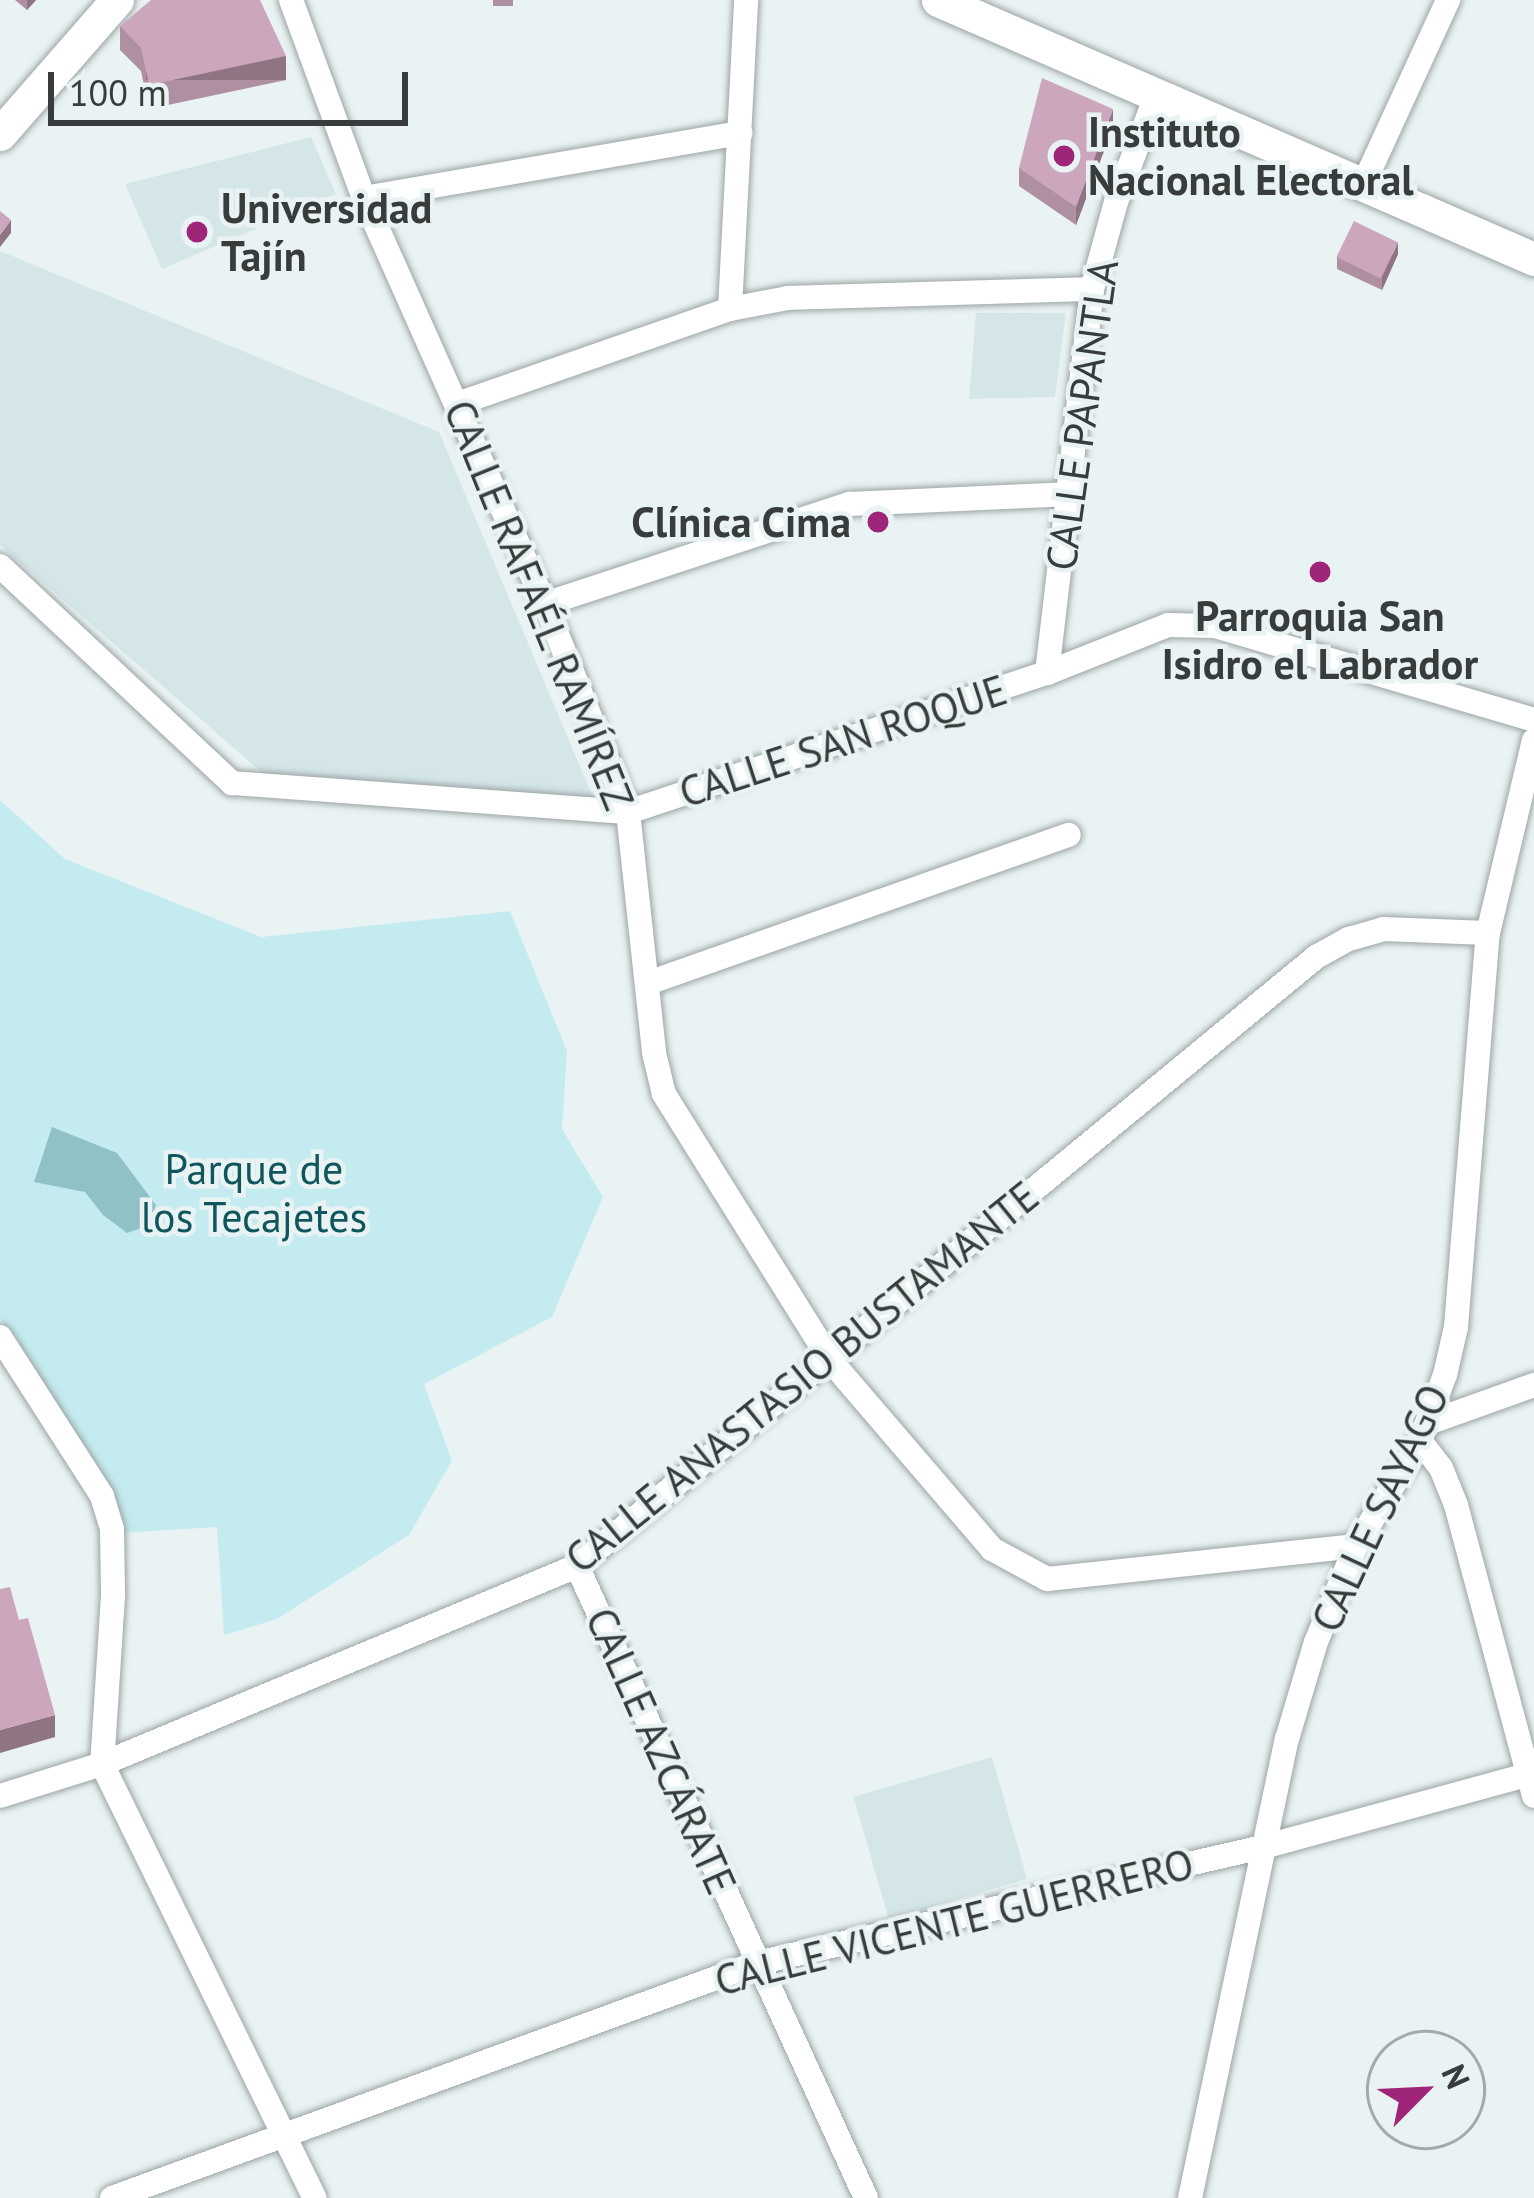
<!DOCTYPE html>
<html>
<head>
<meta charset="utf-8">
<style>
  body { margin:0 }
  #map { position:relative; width:1534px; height:2198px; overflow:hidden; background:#eaf3f3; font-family:"PT Sans",sans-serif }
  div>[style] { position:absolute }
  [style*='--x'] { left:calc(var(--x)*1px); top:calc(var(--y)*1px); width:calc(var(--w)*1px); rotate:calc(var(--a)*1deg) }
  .built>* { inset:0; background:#d4e6e8; transform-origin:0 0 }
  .green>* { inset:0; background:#c4ecf0 }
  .water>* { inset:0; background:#8fc1c6 }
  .roads { filter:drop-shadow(0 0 3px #9da5a6) drop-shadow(0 0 3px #9da5a6) }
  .minor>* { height:24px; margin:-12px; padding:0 12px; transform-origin:12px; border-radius:12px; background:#fff }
  .secondary>* { height:33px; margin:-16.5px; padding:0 16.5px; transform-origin:16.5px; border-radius:16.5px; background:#fff }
  .wall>* { inset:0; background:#af8fa2; transform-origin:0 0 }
  .shaded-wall>* { inset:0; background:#8f7484; transform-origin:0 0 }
  .building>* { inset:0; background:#cca6bc; transform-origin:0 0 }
  .dots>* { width:33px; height:33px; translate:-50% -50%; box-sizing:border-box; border:6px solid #eaf3f3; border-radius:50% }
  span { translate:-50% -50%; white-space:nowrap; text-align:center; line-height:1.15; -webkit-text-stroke:9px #eaf3f3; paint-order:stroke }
  .poi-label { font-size:42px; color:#383c3c; font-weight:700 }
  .left { translate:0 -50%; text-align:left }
  .right { translate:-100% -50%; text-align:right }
  .street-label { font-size:42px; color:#383c3c }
  .park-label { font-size:42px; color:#0f575d }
  .north { position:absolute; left:1366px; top:2030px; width:120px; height:120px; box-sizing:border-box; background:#eaf3f3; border:3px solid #a3aaaa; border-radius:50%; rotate:66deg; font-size:33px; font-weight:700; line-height:48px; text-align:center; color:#383c3c }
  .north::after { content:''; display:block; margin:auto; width:42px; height:54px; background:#9f257b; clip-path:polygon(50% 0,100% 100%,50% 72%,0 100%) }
  .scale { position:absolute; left:48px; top:72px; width:360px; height:54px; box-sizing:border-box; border:6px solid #383c3c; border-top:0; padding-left:15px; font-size:36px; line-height:42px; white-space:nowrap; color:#383c3c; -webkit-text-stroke:9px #eaf3f3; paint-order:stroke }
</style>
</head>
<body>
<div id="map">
  <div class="built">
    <div style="clip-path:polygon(311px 137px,336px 194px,162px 269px,125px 184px)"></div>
    <div style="clip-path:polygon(0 251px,439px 432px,595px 802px,273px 782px,0 545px)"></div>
    <div style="clip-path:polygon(976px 313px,1066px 313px,1055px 397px,969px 399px)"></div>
    <div style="left:992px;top:1757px;width:127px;height:144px;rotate:74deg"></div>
  </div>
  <div class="green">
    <div style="clip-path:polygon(0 800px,65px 859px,261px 937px,510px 911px,567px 1051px,562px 1129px,603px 1197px,552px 1317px,424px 1384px,452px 1461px,409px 1535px,277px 1619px,224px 1635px,217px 1527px,120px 1533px,112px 1490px,0 1318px)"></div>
  </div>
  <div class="water">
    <div style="clip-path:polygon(52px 1127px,117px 1153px,156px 1205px,148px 1226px,127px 1233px,103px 1215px,85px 1192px,34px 1182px)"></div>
  </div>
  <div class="roads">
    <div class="minor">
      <div style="--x:291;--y:0;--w:211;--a:69.8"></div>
      <div style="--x:364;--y:198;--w:445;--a:66"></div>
      <div style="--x:545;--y:604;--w:224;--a:68.2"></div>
      <div style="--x:628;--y:812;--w:242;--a:83.8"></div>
      <div style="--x:654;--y:1053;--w:42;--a:76.3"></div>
      <div style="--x:664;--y:1094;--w:314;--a:58"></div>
      <div style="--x:830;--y:1360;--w:249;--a:49.4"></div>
      <div style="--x:992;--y:1549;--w:63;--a:28.6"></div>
      <div style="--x:1047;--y:1579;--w:311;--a:-6.1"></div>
      <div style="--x:1363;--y:185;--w:204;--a:-65.3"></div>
      <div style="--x:364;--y:198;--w:382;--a:-9.8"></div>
      <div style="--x:730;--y:309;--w:309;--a:-87"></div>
      <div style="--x:457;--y:404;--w:289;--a:-19.2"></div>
      <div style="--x:730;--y:309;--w:59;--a:-10.7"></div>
      <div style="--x:788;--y:298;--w:304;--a:-1.7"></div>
      <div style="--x:0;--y:566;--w:318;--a:43.1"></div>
      <div style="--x:232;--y:783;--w:397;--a:4.2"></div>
      <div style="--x:628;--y:812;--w:441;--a:-18.4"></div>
      <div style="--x:1047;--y:673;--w:130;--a:-21.6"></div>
      <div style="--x:1168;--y:625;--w:47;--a:1.2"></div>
      <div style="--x:1215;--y:626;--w:333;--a:16.4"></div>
      <div style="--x:545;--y:604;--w:321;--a:-18.2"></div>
      <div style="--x:850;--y:504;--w:220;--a:-2.6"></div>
      <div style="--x:1047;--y:673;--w:387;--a:-83.3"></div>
      <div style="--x:1092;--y:289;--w:90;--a:-74.6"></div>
      <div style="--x:1116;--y:202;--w:116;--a:-69.4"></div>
      <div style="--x:648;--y:983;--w:446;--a:-19.4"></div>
      <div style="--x:0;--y:1337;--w:189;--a:57.3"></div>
      <div style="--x:102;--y:1496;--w:34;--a:73"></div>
      <div style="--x:112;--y:1529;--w:67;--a:89.1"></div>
      <div style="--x:113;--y:1596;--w:168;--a:93.7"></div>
      <div style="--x:102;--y:1764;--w:483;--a:63.9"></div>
      <div style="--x:1428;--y:1423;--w:113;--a:-19.7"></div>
      <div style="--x:1420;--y:1441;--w:34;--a:52"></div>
      <div style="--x:1441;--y:1468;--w:40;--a:68"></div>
      <div style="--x:1456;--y:1505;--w:301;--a:75"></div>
      <div style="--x:577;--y:1566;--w:695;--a:65.43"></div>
      <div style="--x:0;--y:1796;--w:107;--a:-17.4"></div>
      <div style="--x:102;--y:1764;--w:515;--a:-22.63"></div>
      <div style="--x:577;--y:1566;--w:958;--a:-39.49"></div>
      <div style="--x:1316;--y:957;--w:38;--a:-29"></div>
      <div style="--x:1349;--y:939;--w:35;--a:-16"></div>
      <div style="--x:1383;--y:929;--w:105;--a:2.2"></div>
      <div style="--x:112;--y:2198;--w:686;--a:-20.02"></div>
      <div style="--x:757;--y:1963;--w:523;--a:-12.92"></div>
      <div style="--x:1267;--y:1846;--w:277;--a:-15.3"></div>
      <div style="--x:1190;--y:2198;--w:469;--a:-78.1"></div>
      <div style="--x:1287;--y:1739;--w:101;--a:-73.4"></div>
      <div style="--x:1316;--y:1642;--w:104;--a:-67.4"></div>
      <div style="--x:1356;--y:1546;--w:123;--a:-58.6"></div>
      <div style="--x:1420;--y:1441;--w:71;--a:-69.3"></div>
      <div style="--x:1445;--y:1375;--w:49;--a:-77.1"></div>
      <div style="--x:1456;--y:1327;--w:395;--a:-85.4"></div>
      <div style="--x:1488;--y:933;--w:198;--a:-76.6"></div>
    </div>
    <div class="secondary">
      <div style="--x:938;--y:0;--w:650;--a:23.49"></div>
      <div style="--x:0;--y:134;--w:178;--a:-48.9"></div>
    </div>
  </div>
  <div class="wall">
    <div style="clip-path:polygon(15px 0,36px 0,27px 10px)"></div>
    <div style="left:493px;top:0;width:20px;height:6px"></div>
    <div style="clip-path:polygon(120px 26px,286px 80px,149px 109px,141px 71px,120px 50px)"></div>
    <div style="clip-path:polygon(1113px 127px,1076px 225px,1019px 186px,1019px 168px)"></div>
    <div style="clip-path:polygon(1398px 254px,1382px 290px,1337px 269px,1337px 257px)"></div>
  </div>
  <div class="shaded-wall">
    <div style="clip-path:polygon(27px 0,36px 0,27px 10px)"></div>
    <div style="left:286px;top:56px;width:24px;height:140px;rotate:90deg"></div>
    <div style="clip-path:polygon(1113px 109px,1113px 127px,1076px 225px,1076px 207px)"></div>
    <div style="clip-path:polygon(11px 220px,11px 233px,0 247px,0 235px)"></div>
    <div style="clip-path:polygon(1398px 242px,1398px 254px,1382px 290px,1382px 278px)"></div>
    <div style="clip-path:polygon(55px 1715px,55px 1737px,0 1753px,0 1730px)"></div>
  </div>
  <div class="building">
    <div style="clip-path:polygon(151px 0,260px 0,286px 56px,149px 85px,141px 48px,120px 26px)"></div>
    <div style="clip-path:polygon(1042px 78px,1113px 109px,1076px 207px,1019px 168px)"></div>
    <div style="clip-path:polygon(0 211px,11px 220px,0 235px)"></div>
    <div style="left:1354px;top:221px;width:49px;height:40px;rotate:26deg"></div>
    <div style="clip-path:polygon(10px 1587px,19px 1620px,28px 1618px,55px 1715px,0 1730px,0 1589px)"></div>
  </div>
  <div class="dots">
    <div style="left:1064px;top:156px;background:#9f257b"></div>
    <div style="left:197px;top:232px;background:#9f257b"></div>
    <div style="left:878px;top:522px;background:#9f257b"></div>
    <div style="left:1320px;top:572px;background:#9f257b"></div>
  </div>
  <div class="poi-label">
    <span class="left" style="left:1088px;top:156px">Instituto<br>Nacional Electoral</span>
    <span class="left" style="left:221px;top:232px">Universidad<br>Tajín</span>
    <span class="right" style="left:851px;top:522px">Clínica Cima</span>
    <span style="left:1320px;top:640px">Parroquia San<br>Isidro el Labrador</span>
  </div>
  <div class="street-label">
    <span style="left:1082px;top:415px;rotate:-82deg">CALLE PAPANTLA</span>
    <span style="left:539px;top:605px;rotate:68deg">CALLE RAFAÉL RAMÍREZ</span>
    <span style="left:843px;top:741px;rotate:-18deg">CALLE SAN ROQUE</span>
    <span style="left:802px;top:1377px;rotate:-39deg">CALLE ANASTASIO BUSTAMANTE</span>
    <span style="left:1380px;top:1508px;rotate:-65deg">CALLE SAYAGO</span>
    <span style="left:661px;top:1751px;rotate:66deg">CALLE AZCÁRATE</span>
    <span style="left:954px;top:1922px;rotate:-14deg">CALLE VICENTE GUERRERO</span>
  </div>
  <div class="park-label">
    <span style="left:254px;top:1193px">Parque de<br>los Tecajetes</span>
  </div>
  <div class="north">N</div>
  <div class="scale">100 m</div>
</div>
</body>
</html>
